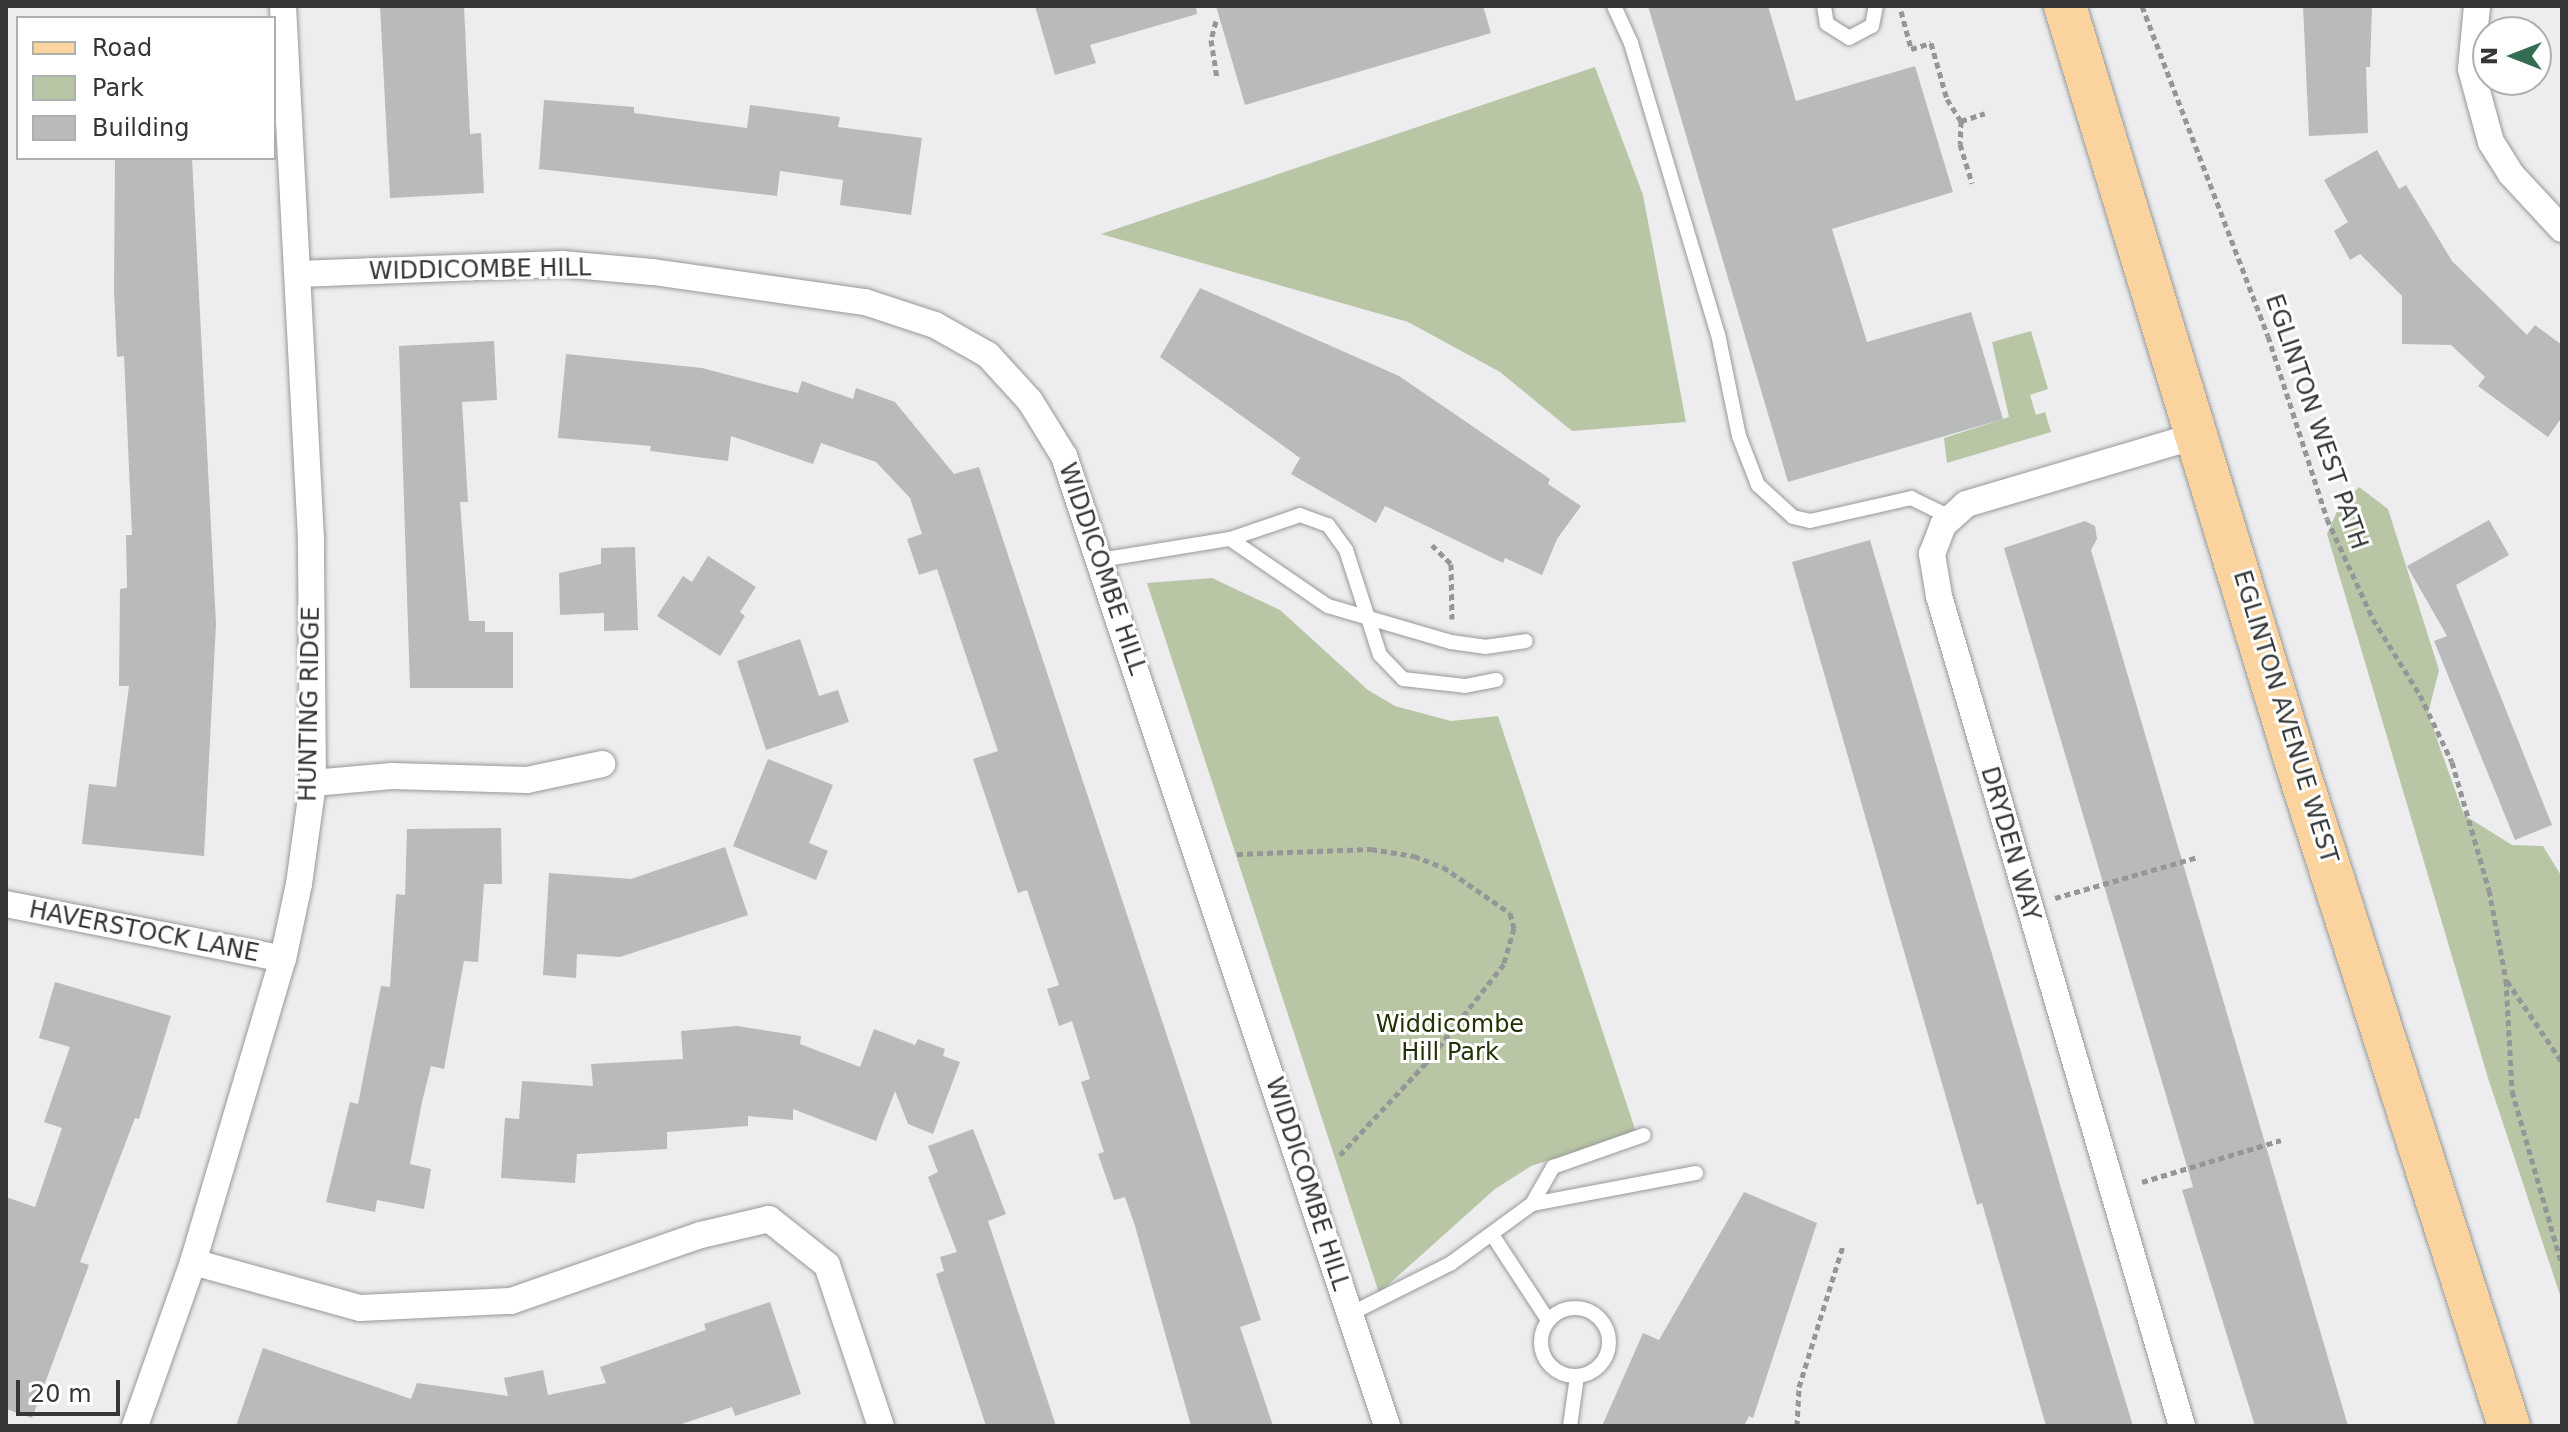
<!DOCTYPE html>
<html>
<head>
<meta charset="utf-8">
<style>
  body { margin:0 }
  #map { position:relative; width:2568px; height:1432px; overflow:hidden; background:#ededef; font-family:"DejaVu Sans",sans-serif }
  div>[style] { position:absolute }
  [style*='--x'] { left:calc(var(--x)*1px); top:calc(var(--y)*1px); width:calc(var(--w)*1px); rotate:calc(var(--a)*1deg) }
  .green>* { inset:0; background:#b8c6a5 }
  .building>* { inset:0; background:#b9babb }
  .path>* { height:5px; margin-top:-2.5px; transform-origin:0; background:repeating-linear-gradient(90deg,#959697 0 6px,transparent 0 10px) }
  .roads { filter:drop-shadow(0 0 2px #979899) drop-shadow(0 0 2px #979899) }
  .service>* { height:14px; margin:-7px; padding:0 7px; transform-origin:7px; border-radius:7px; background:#fff }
  .service>.ring { margin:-7px; padding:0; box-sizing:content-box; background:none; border:14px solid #fff; border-radius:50% }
  .minor>* { height:26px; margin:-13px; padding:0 13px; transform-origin:13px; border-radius:13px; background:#fff }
  .primary>* { height:42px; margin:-21px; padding:0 21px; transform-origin:21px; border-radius:21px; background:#fad39e }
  span { translate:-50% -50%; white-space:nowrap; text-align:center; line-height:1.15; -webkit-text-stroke:6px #fff; paint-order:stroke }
  .street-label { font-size:24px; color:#353636 }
  .park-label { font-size:24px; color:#233103 }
  .frame { position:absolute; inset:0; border:8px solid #353636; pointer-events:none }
  .legend { position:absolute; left:16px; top:16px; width:260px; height:144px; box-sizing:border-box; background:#fff; border:2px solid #aeafaf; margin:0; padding:10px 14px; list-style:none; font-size:24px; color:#353636 }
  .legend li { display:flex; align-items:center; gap:16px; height:40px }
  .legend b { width:40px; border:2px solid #aeafaf }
  .north { position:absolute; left:2472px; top:16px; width:80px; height:80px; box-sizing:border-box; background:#fff; border:2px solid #aeafaf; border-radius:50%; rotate:270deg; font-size:22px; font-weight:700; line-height:32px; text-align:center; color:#353636 }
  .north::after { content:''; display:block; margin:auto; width:28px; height:36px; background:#336b53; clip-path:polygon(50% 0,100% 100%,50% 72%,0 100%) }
  .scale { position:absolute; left:16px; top:1380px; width:104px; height:36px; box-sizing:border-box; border:4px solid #353636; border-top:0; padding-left:10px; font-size:24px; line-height:28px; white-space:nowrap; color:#353636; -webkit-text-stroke:6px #fff; paint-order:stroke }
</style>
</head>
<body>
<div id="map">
  <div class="green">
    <div style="clip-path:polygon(1595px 67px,1643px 195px,1686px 422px,1572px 431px,1500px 372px,1408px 322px,1101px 234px)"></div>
    <div style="clip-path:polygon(2031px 331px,2048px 389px,2030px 395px,2036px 415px,2045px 412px,2051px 432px,1947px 463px,1944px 438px,2009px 417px,1992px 342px)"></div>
    <div style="clip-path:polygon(2359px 487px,2388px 509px,2439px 670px,2428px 714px,2464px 815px,2512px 845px,2543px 846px,2562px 877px,2562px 1301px,2488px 1078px,2327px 534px,2338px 509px)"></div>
    <div style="clip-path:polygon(1212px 578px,1280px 610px,1368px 690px,1395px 706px,1451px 721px,1498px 716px,1636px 1132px,1531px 1166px,1495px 1189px,1379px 1293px,1147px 583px)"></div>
  </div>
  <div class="building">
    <div style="clip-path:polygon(380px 6px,464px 6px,470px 134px,481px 133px,484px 193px,390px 198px)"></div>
    <div style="clip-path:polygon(1035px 6px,1196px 6px,1197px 14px,1090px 45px,1096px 63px,1055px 75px)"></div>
    <div style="clip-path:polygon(1216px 6px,1483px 6px,1491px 33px,1245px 105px)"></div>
    <div style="clip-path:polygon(1648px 6px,1768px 6px,1796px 101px,1915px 66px,1953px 192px,1832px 229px,1867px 342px,1971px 312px,2003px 419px,1788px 482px)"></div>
    <div style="clip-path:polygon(2303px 6px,2372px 6px,2370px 67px,2366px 67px,2368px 133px,2309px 136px)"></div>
    <div style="clip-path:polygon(544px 100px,634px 107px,634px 113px,747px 128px,750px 105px,840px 117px,838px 127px,922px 138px,911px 215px,840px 205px,843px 180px,780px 171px,777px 196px,539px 169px)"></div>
    <div style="clip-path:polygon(2377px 150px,2399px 189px,2406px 185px,2452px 261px,2527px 335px,2535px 325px,2562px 345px,2562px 417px,2548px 437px,2478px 386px,2485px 377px,2451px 345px,2402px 344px,2402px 296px,2360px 254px,2350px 260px,2334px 231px,2348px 222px,2324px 180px)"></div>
    <div style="clip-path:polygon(115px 158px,192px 158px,216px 624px,204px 856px,82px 844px,89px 784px,116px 787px,129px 686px,119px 686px,120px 589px,127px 588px,126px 535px,132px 535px,124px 356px,117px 357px,114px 291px)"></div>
    <div style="clip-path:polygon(1200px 288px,1399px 376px,1550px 479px,1548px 484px,1581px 506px,1557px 539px,1542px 575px,1505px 558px,1503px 563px,1385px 506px,1376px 523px,1291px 474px,1300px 458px,1160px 357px)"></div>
    <div style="clip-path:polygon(494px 341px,497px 400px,462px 402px,468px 502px,460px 502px,469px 621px,485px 621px,485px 632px,513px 632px,513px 688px,410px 688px,399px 346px)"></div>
    <div style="clip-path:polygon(566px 354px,702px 368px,798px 393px,802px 381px,853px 399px,856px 388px,895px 402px,954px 474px,979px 467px,1261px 1320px,1240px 1327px,1273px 1426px,1191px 1426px,1135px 1226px,1125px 1197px,1114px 1200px,1098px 1154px,1104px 1152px,1081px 1082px,1090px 1079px,1072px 1021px,1059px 1026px,1047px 989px,1059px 985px,1027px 890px,1018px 893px,973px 759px,998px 751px,937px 569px,919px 575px,907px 539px,922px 534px,910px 498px,876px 462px,821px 443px,813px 464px,731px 436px,728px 461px,650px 451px,651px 446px,558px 438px)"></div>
    <div style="clip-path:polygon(2489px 520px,2509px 555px,2456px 585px,2552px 825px,2515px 840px,2434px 641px,2447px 636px,2407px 566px)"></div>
    <div style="clip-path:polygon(2085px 521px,2095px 526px,2097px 539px,2091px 550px,2348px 1426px,2255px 1426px,2182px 1190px,2193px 1187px,2189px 1173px,2004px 548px)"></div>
    <div style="clip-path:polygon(1870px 540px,2061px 1188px,2133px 1426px,2046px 1426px,1982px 1203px,1977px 1205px,1792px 562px)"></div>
    <div style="clip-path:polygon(635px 547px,638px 630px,604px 631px,604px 613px,560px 615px,559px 573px,601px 564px,601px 548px)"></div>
    <div style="clip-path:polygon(708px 556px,756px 587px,740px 612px,745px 616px,720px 656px,657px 616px,683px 576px,692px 582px)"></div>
    <div style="clip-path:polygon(800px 639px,819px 696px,838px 690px,849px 722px,766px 750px,737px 661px)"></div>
    <div style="clip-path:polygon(768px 759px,833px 785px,809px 843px,828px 851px,816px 880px,733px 846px)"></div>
    <div style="clip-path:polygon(501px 828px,502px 884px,484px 884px,478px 962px,464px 961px,444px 1069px,431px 1066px,422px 1102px,410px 1164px,431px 1169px,424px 1209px,377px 1200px,375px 1212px,326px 1202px,350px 1102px,358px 1104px,381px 986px,390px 987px,396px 894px,405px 895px,407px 829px)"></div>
    <div style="clip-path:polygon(725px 847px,748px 915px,620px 957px,577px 954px,576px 978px,543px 975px,549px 873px,631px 879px)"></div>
    <div style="clip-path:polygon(55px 982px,171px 1016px,139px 1119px,135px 1118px,80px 1262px,89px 1265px,32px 1418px,6px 1409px,6px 1197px,35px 1207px,62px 1128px,44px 1122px,70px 1047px,39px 1038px)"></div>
    <div style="clip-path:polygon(737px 1026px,801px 1036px,800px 1044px,860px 1067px,874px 1029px,915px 1045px,918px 1039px,945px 1049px,943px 1056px,960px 1062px,933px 1134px,908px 1124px,895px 1091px,876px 1141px,793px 1109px,793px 1120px,748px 1116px,748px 1126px,667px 1132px,667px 1149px,577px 1154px,575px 1183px,501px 1178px,505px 1118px,519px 1119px,522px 1081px,593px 1086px,591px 1064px,683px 1059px,681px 1031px)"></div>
    <div style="clip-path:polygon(973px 1129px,1006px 1214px,988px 1221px,1056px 1426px,986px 1426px,936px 1274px,944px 1271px,940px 1257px,957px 1252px,928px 1177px,938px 1172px,928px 1146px)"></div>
    <div style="clip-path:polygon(1744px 1192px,1817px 1223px,1753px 1418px,1749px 1416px,1744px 1426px,1602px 1426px,1643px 1333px,1659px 1340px)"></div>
    <div style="clip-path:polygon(770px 1302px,801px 1394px,735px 1416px,732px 1407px,676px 1426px,236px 1426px,263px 1348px,411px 1399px,417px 1383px,508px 1396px,504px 1378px,543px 1370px,548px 1395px,606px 1383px,600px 1367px,706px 1330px,704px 1324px)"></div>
  </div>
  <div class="path">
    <div style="--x:2142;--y:6;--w:353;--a:69.1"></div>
    <div style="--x:2268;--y:336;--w:192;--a:72.1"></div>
    <div style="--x:2327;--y:519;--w:110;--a:65.3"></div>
    <div style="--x:2373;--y:619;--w:89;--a:58.3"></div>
    <div style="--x:2420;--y:695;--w:74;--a:64.5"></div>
    <div style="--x:2452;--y:762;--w:133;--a:73.9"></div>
    <div style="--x:2489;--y:890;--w:92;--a:79.3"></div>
    <div style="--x:2506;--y:980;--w:111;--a:86.9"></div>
    <div style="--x:2512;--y:1091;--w:181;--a:74"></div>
    <div style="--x:1901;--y:11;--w:39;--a:75"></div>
    <div style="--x:1911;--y:49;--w:21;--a:-17"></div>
    <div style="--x:1931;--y:43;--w:58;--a:74.1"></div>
    <div style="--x:1947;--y:99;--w:26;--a:58"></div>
    <div style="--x:1961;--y:121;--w:23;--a:92"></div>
    <div style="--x:1960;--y:144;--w:41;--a:72.9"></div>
    <div style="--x:1216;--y:21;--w:20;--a:105"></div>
    <div style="--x:1211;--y:40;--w:39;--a:81"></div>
    <div style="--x:1961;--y:121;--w:25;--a:-18"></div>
    <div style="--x:1432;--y:545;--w:27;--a:45"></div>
    <div style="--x:1451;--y:564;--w:55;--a:89"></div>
    <div style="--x:1237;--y:854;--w:134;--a:-2.1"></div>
    <div style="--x:1371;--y:849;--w:44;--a:9.2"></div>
    <div style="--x:1414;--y:856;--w:31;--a:21"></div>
    <div style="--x:1443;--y:867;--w:81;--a:34.5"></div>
    <div style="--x:1510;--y:913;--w:16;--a:75"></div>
    <div style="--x:1514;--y:928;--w:37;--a:106"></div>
    <div style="--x:1504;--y:964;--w:126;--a:128.2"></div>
    <div style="--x:1426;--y:1063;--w:129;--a:133.1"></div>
    <div style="--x:2055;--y:898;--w:149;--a:-16"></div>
    <div style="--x:2507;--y:981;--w:98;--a:55.8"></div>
    <div style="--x:2142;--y:1182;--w:145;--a:-16.8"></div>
    <div style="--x:1797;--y:1426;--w:39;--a:-87"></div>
    <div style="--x:1799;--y:1387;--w:148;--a:-72.7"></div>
  </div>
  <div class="roads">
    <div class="service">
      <div style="--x:1614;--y:6;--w:41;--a:65.3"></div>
      <div style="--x:1631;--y:43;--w:304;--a:73.4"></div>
      <div style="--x:1718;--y:334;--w:104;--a:78.4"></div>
      <div style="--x:1739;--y:436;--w:53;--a:68.8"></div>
      <div style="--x:1758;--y:485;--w:47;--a:42.4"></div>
      <div style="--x:1793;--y:517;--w:17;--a:13"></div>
      <div style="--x:1810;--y:521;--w:104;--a:-12.8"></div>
      <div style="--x:1911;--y:498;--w:43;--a:26"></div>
      <div style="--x:1824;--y:6;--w:18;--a:81"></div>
      <div style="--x:1827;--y:24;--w:26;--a:32"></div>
      <div style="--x:1849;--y:38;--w:26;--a:-28"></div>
      <div style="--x:1872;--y:26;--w:20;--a:-79"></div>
      <div style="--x:1230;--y:539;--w:74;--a:-18.9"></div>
      <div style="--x:1300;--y:515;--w:30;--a:20"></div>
      <div style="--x:1328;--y:525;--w:31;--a:54"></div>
      <div style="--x:1346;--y:550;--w:110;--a:72.1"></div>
      <div style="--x:1380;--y:655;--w:33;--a:46"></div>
      <div style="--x:1403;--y:679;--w:62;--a:6.4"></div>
      <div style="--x:1465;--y:686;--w:32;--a:-11"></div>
      <div style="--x:1100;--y:560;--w:132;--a:-9.2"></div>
      <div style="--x:1230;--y:539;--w:119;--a:34.4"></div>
      <div style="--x:1328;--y:606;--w:128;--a:16.3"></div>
      <div style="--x:1451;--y:642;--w:34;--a:8"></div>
      <div style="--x:1485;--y:647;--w:41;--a:-8.3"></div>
      <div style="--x:1532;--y:1204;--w:43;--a:-60.4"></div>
      <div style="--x:1553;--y:1167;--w:96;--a:-19.4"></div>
      <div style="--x:1493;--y:1236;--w:100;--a:56.8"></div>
      <div class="ring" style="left:1541px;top:1308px;width:54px;height:54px"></div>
      <div style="--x:1350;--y:1314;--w:112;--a:-26.6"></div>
      <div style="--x:1450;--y:1264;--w:102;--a:-36.2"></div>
      <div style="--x:1532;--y:1204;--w:167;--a:-10.7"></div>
      <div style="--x:1570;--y:1426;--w:50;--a:-82"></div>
    </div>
    <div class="minor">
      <div style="--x:2477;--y:6;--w:63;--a:95.4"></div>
      <div style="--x:2471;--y:69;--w:76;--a:74.7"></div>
      <div style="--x:2491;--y:142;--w:38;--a:58"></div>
      <div style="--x:2511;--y:174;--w:75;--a:47.2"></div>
      <div style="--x:298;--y:274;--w:264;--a:-2.2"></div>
      <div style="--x:562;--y:264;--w:91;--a:5"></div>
      <div style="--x:653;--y:272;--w:214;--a:8.1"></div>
      <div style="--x:865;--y:302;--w:74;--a:18.2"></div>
      <div style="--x:935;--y:325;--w:61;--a:29.5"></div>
      <div style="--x:988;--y:355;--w:62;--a:47.6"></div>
      <div style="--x:1030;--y:401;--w:65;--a:58.3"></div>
      <div style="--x:1064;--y:456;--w:1022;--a:71.58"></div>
      <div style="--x:313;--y:783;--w:79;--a:-5.1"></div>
      <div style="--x:392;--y:776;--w:135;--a:1.7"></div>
      <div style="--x:527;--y:780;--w:77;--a:-12"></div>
      <div style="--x:6;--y:904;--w:282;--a:11.2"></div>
      <div style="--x:193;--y:1262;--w:173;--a:15.4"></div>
      <div style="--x:360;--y:1308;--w:151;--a:-2.7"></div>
      <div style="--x:511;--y:1301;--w:201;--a:-19.2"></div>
      <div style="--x:701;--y:1235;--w:70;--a:-13.2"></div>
      <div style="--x:769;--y:1219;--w:74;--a:38.4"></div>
      <div style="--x:827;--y:1265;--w:170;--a:71.5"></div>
      <div style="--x:135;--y:1426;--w:174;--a:-70.5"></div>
      <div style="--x:193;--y:1262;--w:316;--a:-73.5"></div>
      <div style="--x:283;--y:959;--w:77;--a:-78"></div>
      <div style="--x:299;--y:884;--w:102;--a:-82.1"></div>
      <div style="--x:313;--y:783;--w:244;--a:-90.5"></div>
      <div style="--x:311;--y:539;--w:534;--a:-93.01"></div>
      <div style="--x:2182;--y:1426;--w:865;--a:-106.32"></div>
      <div style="--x:1939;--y:596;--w:43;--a:-99.5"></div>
      <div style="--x:1932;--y:554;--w:31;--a:-69"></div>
      <div style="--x:1943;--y:525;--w:31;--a:-42"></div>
      <div style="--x:1966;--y:504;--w:243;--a:-16.5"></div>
    </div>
    <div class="primary">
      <div style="--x:2065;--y:6;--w:795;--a:73.02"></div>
      <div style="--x:2297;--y:766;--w:693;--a:72.19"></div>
    </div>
  </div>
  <div class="street-label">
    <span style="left:480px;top:270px;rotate:-1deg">WIDDICOMBE HILL</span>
    <span style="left:2316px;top:422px;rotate:71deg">EGLINTON WEST PATH</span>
    <span style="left:1102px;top:569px;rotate:71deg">WIDDICOMBE HILL</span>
    <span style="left:310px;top:704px;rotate:-89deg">HUNTING RIDGE</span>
    <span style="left:2285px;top:717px;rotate:73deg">EGLINTON AVENUE WEST</span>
    <span style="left:2010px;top:844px;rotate:74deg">DRYDEN WAY</span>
    <span style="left:144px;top:932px;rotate:11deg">HAVERSTOCK LANE</span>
    <span style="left:1307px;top:1184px;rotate:72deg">WIDDICOMBE HILL</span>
  </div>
  <div class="park-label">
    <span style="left:1450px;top:1039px">Widdicombe<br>Hill Park</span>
  </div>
  <div class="frame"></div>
  <ul class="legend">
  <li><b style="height:10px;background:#fad39e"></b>Road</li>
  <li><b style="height:22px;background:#b8c6a5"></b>Park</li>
  <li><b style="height:22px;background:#b9babb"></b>Building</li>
  </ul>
  <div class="north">N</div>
  <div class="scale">20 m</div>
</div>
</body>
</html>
